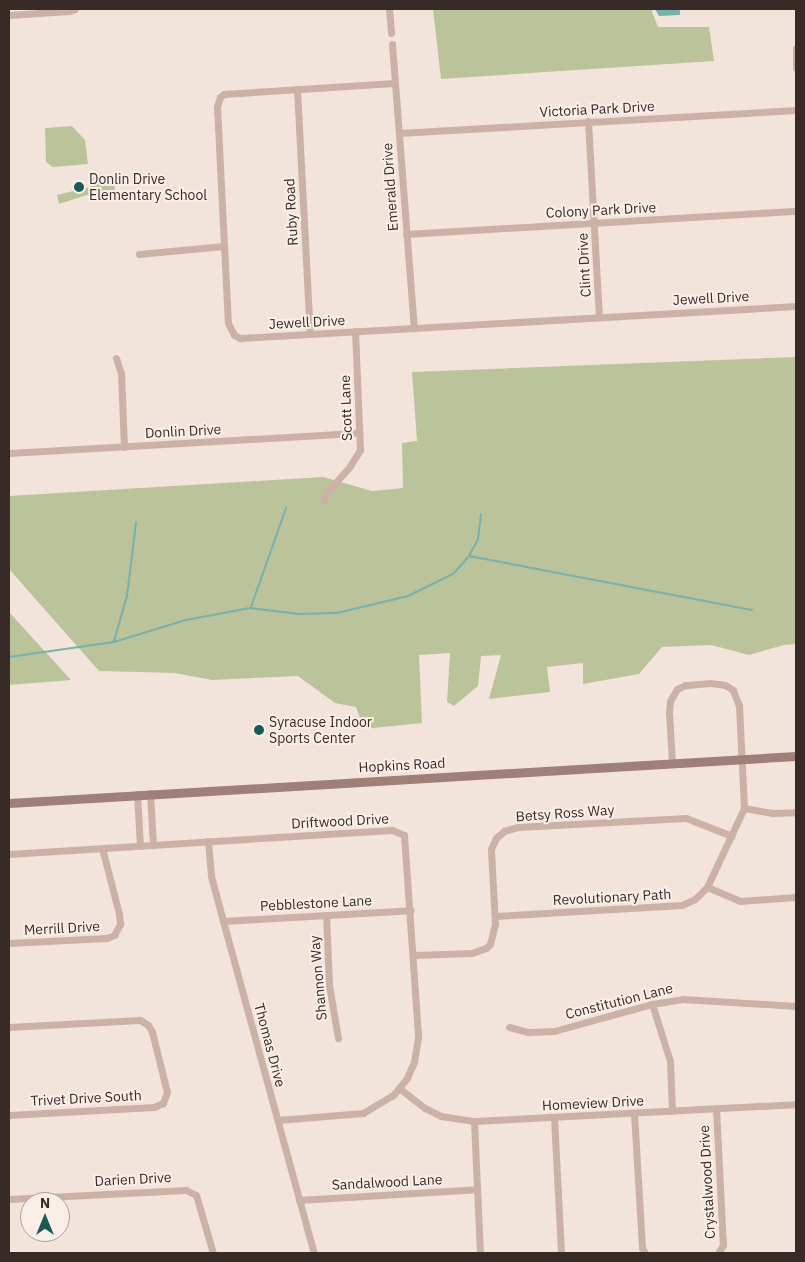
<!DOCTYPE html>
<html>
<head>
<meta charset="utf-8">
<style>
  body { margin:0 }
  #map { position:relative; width:805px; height:1262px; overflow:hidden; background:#f3e4db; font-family:"IBM Plex Sans",sans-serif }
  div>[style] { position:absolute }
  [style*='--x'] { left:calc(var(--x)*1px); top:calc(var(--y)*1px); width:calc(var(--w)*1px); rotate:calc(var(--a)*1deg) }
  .green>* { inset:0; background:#bbc39a }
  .water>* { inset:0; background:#79b1ab }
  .stream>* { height:2px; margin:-1px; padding:0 1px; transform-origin:1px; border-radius:1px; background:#79b1ab }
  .street>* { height:7px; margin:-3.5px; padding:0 3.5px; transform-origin:3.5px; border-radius:3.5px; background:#ccb2a6 }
  .secondary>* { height:9px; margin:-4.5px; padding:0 4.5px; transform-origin:4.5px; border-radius:4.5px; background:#9f8078 }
  .dots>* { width:14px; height:14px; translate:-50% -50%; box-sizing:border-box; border:2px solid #faefe8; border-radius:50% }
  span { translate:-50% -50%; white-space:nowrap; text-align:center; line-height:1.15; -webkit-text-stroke:4px #faefe8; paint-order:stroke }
  .street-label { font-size:14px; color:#372a27 }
  .poi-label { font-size:14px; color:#372a27 }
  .left { translate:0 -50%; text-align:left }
  .frame { position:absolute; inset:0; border:10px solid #372a27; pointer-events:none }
  .north { position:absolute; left:20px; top:1192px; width:50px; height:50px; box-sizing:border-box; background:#faefe8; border:1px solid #aca09b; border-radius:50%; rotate:0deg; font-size:14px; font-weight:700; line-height:20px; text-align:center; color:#372a27 }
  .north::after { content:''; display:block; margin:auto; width:18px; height:22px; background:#1b5b55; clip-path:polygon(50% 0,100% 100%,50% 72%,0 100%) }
</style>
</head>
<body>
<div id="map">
  <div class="green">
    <div style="clip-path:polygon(433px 9px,651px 9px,658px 27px,709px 27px,714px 61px,441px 79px)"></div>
    <div style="clip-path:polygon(72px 126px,85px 140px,88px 164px,53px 167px,46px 162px,45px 128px)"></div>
    <div style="clip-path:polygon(90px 176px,114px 176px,115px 193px,93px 193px,59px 204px,57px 195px,90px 187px)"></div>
    <div style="clip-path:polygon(796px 357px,796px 644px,784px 645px,749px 655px,711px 645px,662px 647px,639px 674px,583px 684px,583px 663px,547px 667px,550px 692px,489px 699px,501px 655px,481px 656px,478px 686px,454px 706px,447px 702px,450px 653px,419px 655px,422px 723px,364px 729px,356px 707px,335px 703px,298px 676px,212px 680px,175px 673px,99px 671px,9px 569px,9px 496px,323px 477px,372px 491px,403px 488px,402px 443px,417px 441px,412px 372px)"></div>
    <div style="clip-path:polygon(9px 612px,71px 680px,9px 685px)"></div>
  </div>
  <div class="water">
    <div style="clip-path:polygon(655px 9px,680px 9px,680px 15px,659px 16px)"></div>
  </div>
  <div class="stream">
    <div style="--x:469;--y:556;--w:19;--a:-62"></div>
    <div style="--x:478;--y:539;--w:25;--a:-83"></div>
    <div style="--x:251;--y:607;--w:105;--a:-70.5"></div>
    <div style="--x:114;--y:641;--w:47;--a:-73.9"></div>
    <div style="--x:127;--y:596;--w:74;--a:-83"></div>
    <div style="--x:9;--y:657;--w:106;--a:-8.1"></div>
    <div style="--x:114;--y:642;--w:75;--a:-17"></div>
    <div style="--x:186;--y:620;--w:65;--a:-10.6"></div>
    <div style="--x:250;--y:608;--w:49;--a:7"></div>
    <div style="--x:299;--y:614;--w:38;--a:-2"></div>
    <div style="--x:337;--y:613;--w:73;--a:-13.5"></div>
    <div style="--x:408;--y:596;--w:50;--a:-26.1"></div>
    <div style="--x:453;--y:574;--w:24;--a:-48"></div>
    <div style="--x:469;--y:556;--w:288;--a:10.8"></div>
  </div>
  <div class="street">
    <div style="--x:389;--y:9;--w:24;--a:85"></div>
    <div style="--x:9;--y:15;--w:60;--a:-3.8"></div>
    <div style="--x:69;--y:11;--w:6;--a:-18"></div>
    <div style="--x:392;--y:44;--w:285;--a:85.6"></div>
    <div style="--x:796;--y:48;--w:20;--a:90"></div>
    <div style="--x:394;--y:83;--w:155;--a:176.3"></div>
    <div style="--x:239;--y:93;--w:15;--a:176"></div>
    <div style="--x:224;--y:94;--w:5;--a:143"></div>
    <div style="--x:220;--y:97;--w:10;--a:107"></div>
    <div style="--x:217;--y:107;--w:216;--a:87.1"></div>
    <div style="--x:228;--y:323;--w:13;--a:63"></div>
    <div style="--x:234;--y:335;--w:7;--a:27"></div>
    <div style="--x:240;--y:338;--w:557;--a:-3.29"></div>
    <div style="--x:297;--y:89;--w:245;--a:87"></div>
    <div style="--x:588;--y:121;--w:196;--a:86.8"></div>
    <div style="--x:399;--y:133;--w:398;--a:-3.3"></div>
    <div style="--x:406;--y:234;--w:391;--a:-3.4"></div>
    <div style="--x:139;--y:254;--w:85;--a:-5.4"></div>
    <div style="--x:116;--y:358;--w:16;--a:72"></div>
    <div style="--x:121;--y:373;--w:74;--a:87.7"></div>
    <div style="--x:9;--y:453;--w:351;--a:-3.3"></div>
    <div style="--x:324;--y:501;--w:8;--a:-76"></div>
    <div style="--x:326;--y:493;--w:36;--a:-48"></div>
    <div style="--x:350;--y:466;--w:19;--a:-58"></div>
    <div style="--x:360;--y:450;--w:119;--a:-92.4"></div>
    <div style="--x:150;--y:793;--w:52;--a:86.7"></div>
    <div style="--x:137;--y:794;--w:52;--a:86.7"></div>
    <div style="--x:744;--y:808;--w:29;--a:10"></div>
    <div style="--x:773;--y:813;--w:23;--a:-2"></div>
    <div style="--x:208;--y:841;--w:35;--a:85"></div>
    <div style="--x:211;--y:876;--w:47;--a:75.1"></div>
    <div style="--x:223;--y:921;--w:344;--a:74.7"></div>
    <div style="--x:9;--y:854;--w:384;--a:-3.6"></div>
    <div style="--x:392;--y:830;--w:13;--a:23"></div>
    <div style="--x:404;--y:835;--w:202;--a:86"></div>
    <div style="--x:418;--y:1037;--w:25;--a:99"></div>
    <div style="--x:414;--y:1062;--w:17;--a:114"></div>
    <div style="--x:407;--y:1078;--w:22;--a:129"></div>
    <div style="--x:393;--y:1095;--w:35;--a:149"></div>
    <div style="--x:363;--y:1113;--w:85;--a:175.3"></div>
    <div style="--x:707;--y:887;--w:36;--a:23"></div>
    <div style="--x:740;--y:901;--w:56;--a:-4.1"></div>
    <div style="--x:326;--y:915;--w:70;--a:87.5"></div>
    <div style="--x:329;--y:985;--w:54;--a:80.4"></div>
    <div style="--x:495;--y:916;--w:187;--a:-3.4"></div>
    <div style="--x:682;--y:905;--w:14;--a:-25"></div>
    <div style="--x:695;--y:899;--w:17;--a:-45"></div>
    <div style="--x:707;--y:887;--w:87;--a:-64.9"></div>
    <div style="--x:744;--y:808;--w:102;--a:-92.8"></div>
    <div style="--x:739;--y:706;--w:17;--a:-111"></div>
    <div style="--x:733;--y:690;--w:9;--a:-148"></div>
    <div style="--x:725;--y:685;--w:15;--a:-172"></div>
    <div style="--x:710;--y:683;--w:25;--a:175"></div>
    <div style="--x:685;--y:685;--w:9;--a:153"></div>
    <div style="--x:677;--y:689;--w:14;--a:120"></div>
    <div style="--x:670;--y:701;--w:11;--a:95"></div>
    <div style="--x:669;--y:712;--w:50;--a:86.6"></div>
    <div style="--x:223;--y:921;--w:188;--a:-3.3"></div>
    <div style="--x:9;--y:943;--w:98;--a:-2.9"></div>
    <div style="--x:107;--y:938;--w:8;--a:-23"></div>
    <div style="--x:114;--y:935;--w:13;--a:-61"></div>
    <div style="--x:120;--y:924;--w:10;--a:-96"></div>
    <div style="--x:119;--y:914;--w:68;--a:-104.4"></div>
    <div style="--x:414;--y:955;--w:58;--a:-2"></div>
    <div style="--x:472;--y:953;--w:15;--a:-20"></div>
    <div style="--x:486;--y:948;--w:6;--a:-45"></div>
    <div style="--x:490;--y:944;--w:21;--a:-76"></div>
    <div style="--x:495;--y:924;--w:75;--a:-93.1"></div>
    <div style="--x:491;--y:849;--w:12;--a:-66"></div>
    <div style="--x:496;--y:838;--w:11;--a:-41"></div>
    <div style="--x:504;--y:831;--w:15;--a:-16"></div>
    <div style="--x:518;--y:827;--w:168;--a:-3.1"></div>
    <div style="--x:686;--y:818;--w:49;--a:21.4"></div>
    <div style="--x:652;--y:1004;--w:60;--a:72.5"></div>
    <div style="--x:670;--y:1061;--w:50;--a:87.7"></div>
    <div style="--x:9;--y:1027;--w:131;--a:-3.1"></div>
    <div style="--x:140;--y:1020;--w:9;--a:32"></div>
    <div style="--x:148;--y:1025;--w:8;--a:60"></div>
    <div style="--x:152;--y:1032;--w:62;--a:76"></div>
    <div style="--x:167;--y:1092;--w:12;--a:110"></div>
    <div style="--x:163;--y:1103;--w:10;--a:156"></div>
    <div style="--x:154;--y:1107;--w:145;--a:176.8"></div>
    <div style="--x:509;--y:1027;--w:20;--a:15"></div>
    <div style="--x:528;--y:1032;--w:26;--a:-2"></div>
    <div style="--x:554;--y:1031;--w:102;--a:-15.4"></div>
    <div style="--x:652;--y:1004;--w:31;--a:-9"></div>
    <div style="--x:683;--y:999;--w:113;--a:3.5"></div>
    <div style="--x:399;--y:1088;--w:33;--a:38"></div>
    <div style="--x:425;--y:1108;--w:18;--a:27"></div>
    <div style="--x:441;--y:1116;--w:33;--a:9"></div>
    <div style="--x:474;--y:1121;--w:322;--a:-3"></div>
    <div style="--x:716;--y:1108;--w:137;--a:87.1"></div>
    <div style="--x:723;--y:1245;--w:9;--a:122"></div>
    <div style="--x:634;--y:1113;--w:135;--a:86.6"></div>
    <div style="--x:642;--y:1248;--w:6;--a:59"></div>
    <div style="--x:554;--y:1118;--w:135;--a:87"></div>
    <div style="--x:474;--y:1121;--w:132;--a:87.4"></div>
    <div style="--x:9;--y:1199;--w:177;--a:-2.9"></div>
    <div style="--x:186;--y:1190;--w:11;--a:27"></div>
    <div style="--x:196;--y:1195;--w:60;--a:73.7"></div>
    <div style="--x:299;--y:1200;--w:178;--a:-3.5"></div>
  </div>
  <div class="secondary">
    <div style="--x:9;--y:803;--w:788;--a:-3.42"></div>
  </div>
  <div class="dots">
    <div style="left:79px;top:187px;background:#1b5b55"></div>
    <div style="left:259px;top:730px;background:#1b5b55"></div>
  </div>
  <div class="street-label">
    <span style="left:597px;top:109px;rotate:-3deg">Victoria Park Drive</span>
    <span style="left:390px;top:187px;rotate:-94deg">Emerald Drive</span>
    <span style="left:601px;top:210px;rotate:-3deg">Colony Park Drive</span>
    <span style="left:291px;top:212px;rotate:-93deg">Ruby Road</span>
    <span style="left:584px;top:265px;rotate:-93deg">Clint Drive</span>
    <span style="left:711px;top:298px;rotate:-3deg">Jewell Drive</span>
    <span style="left:307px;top:322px;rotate:-3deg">Jewell Drive</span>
    <span style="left:346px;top:408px;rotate:-92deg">Scott Lane</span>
    <span style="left:183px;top:431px;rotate:-3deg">Donlin Drive</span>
    <span style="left:402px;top:765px;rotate:-3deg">Hopkins Road</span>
    <span style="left:565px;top:813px;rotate:-4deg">Betsy Ross Way</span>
    <span style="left:340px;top:821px;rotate:-3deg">Driftwood Drive</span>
    <span style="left:612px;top:897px;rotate:-3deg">Revolutionary Path</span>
    <span style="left:316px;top:903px;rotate:-3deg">Pebblestone Lane</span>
    <span style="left:62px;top:928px;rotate:-3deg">Merrill Drive</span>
    <span style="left:318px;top:978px;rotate:-95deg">Shannon Way</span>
    <span style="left:619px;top:1001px;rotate:-14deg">Constitution Lane</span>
    <span style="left:270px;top:1045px;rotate:75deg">Thomas Drive</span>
    <span style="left:86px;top:1098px;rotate:-3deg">Trivet Drive South</span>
    <span style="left:593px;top:1103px;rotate:-3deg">Homeview Drive</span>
    <span style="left:133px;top:1179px;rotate:-3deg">Darien Drive</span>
    <span style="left:387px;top:1182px;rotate:-3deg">Sandalwood Lane</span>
    <span style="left:707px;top:1182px;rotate:-93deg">Crystalwood Drive</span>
  </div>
  <div class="poi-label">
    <span class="left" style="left:89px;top:187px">Donlin Drive<br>Elementary School</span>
    <span class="left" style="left:269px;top:730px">Syracuse Indoor<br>Sports Center</span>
  </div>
  <div class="frame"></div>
  <div class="north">N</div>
</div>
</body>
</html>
